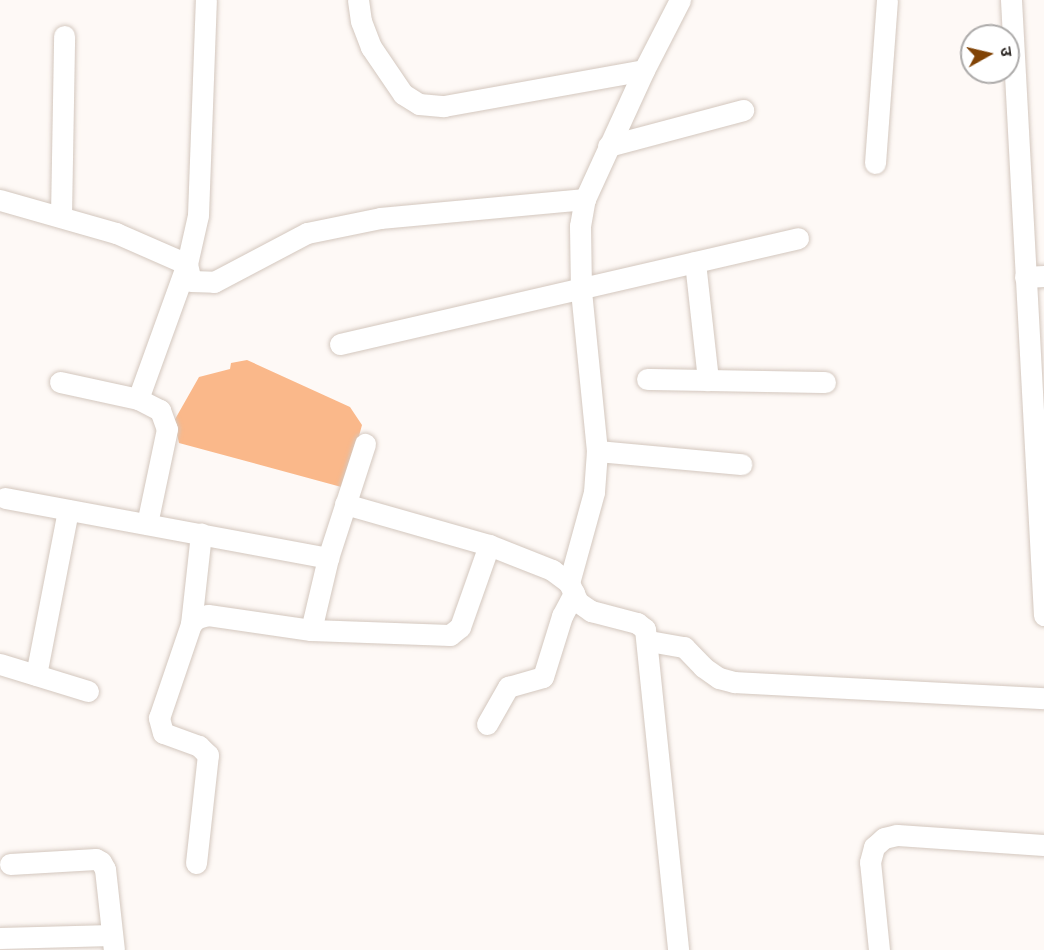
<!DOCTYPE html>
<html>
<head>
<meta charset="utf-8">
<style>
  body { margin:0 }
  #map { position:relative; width:1044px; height:950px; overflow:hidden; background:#fef9f6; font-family:Cabin,"Noto Sans Devanagari",sans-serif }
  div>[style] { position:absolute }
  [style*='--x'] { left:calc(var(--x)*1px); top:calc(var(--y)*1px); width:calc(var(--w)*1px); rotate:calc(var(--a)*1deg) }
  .water>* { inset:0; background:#fab88a }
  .roads { filter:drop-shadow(0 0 2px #d3c7be) drop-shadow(0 0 2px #d3c7be) }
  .minor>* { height:21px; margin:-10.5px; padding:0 10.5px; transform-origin:10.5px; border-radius:10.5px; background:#fff }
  span { translate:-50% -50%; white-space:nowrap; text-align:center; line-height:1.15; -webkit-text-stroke:6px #fff; paint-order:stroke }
  .north { position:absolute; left:960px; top:24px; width:60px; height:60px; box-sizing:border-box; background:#fff; border:2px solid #adabaa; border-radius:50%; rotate:82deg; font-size:16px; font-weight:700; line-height:24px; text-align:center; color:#322d2a }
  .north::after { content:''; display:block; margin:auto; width:21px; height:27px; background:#814305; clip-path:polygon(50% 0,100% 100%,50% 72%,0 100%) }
</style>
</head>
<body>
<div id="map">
  <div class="water">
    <div style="clip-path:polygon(247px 360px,350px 407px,362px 425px,345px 488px,179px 443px,174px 421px,199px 377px,230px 369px,231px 363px)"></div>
  </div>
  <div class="roads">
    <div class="minor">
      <div style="--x:358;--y:0;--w:21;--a:82"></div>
      <div style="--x:361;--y:21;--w:28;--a:69"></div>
      <div style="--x:371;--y:47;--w:57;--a:55.8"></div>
      <div style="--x:403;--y:94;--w:19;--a:32"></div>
      <div style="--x:419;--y:104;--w:25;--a:5"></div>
      <div style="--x:444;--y:106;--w:203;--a:-10.2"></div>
      <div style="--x:1011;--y:0;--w:616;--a:86.93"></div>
      <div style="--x:608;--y:146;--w:140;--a:-14.9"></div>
      <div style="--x:875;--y:163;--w:163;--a:-85.8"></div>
      <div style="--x:0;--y:200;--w:121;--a:15.9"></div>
      <div style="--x:116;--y:233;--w:77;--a:23.6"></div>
      <div style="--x:61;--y:216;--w:180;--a:-89"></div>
      <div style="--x:695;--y:262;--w:119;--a:83.7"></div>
      <div style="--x:187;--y:264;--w:17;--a:77"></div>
      <div style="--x:191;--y:281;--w:23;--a:2"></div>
      <div style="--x:214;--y:282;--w:105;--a:-27.8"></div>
      <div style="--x:307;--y:233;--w:75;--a:-11.6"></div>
      <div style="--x:380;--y:218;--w:206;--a:-5.3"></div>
      <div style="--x:1025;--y:277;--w:19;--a:-3"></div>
      <div style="--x:340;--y:344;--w:470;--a:-13"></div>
      <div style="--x:647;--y:379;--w:178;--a:1"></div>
      <div style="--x:60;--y:382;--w:80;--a:12.3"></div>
      <div style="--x:138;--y:399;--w:25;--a:27"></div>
      <div style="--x:160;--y:410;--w:20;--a:70"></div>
      <div style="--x:167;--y:429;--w:97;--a:101.9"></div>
      <div style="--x:138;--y:399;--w:144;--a:-70.1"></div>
      <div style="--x:187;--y:264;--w:50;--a:-77.3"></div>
      <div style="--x:198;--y:215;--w:215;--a:-87.9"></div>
      <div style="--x:597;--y:451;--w:145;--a:5.2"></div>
      <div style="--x:5;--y:498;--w:329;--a:10.5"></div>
      <div style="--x:345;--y:504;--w:150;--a:15.9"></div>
      <div style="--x:489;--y:545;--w:68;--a:21.6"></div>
      <div style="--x:552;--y:570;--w:21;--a:37"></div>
      <div style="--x:569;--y:583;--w:21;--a:65"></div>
      <div style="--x:578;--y:602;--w:16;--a:35"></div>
      <div style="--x:591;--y:611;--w:48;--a:14.6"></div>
      <div style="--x:637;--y:623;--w:10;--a:37"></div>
      <div style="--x:645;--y:629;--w:323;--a:84.1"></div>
      <div style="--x:569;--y:583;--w:94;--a:-74.6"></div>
      <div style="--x:594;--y:492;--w:41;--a:-85.8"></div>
      <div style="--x:597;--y:451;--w:162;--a:-95.7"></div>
      <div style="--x:581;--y:290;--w:64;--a:-90.9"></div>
      <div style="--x:580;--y:226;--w:27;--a:-80"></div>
      <div style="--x:585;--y:199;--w:142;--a:-65.4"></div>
      <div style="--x:644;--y:70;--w:79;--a:-62.8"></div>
      <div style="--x:191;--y:624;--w:91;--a:-83.7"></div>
      <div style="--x:311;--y:630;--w:74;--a:-76.7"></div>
      <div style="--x:328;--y:558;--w:120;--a:-72"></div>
      <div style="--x:649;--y:641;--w:36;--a:10"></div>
      <div style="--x:684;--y:647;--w:28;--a:46"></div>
      <div style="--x:703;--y:667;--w:19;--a:35"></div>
      <div style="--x:719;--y:678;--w:16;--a:15"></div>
      <div style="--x:734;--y:682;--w:310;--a:3"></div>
      <div style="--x:0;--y:664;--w:92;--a:17.1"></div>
      <div style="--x:36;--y:675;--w:168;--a:-79"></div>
      <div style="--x:487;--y:724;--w:43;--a:-60.4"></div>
      <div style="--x:508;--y:687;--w:36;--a:-16"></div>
      <div style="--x:543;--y:677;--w:64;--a:-72.7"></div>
      <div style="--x:562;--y:616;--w:26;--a:-62"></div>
      <div style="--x:196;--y:863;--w:109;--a:-83.7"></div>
      <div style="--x:208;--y:755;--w:13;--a:-135"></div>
      <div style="--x:199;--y:746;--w:38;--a:-160"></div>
      <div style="--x:163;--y:733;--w:16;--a:-105"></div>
      <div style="--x:159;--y:718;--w:99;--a:-71.2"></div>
      <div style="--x:191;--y:624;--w:8;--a:-45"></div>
      <div style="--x:197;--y:618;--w:11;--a:-15"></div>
      <div style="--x:208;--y:615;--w:104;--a:8.3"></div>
      <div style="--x:311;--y:630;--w:139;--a:2.1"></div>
      <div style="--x:450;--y:635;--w:13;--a:-39"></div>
      <div style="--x:460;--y:627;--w:87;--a:-70.5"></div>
      <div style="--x:10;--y:864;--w:86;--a:-3.3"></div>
      <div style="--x:96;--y:859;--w:6;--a:31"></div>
      <div style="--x:101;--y:862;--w:8;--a:60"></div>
      <div style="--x:105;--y:869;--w:81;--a:83.7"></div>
      <div style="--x:0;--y:938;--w:112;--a:-1.5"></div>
      <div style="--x:879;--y:950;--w:88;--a:-95.8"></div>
      <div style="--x:870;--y:862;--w:16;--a:-75"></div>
      <div style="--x:874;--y:847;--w:13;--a:-42"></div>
      <div style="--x:884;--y:838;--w:13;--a:-13"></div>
      <div style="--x:897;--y:835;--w:147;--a:3.9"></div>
    </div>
  </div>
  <div class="north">उ</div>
</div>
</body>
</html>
